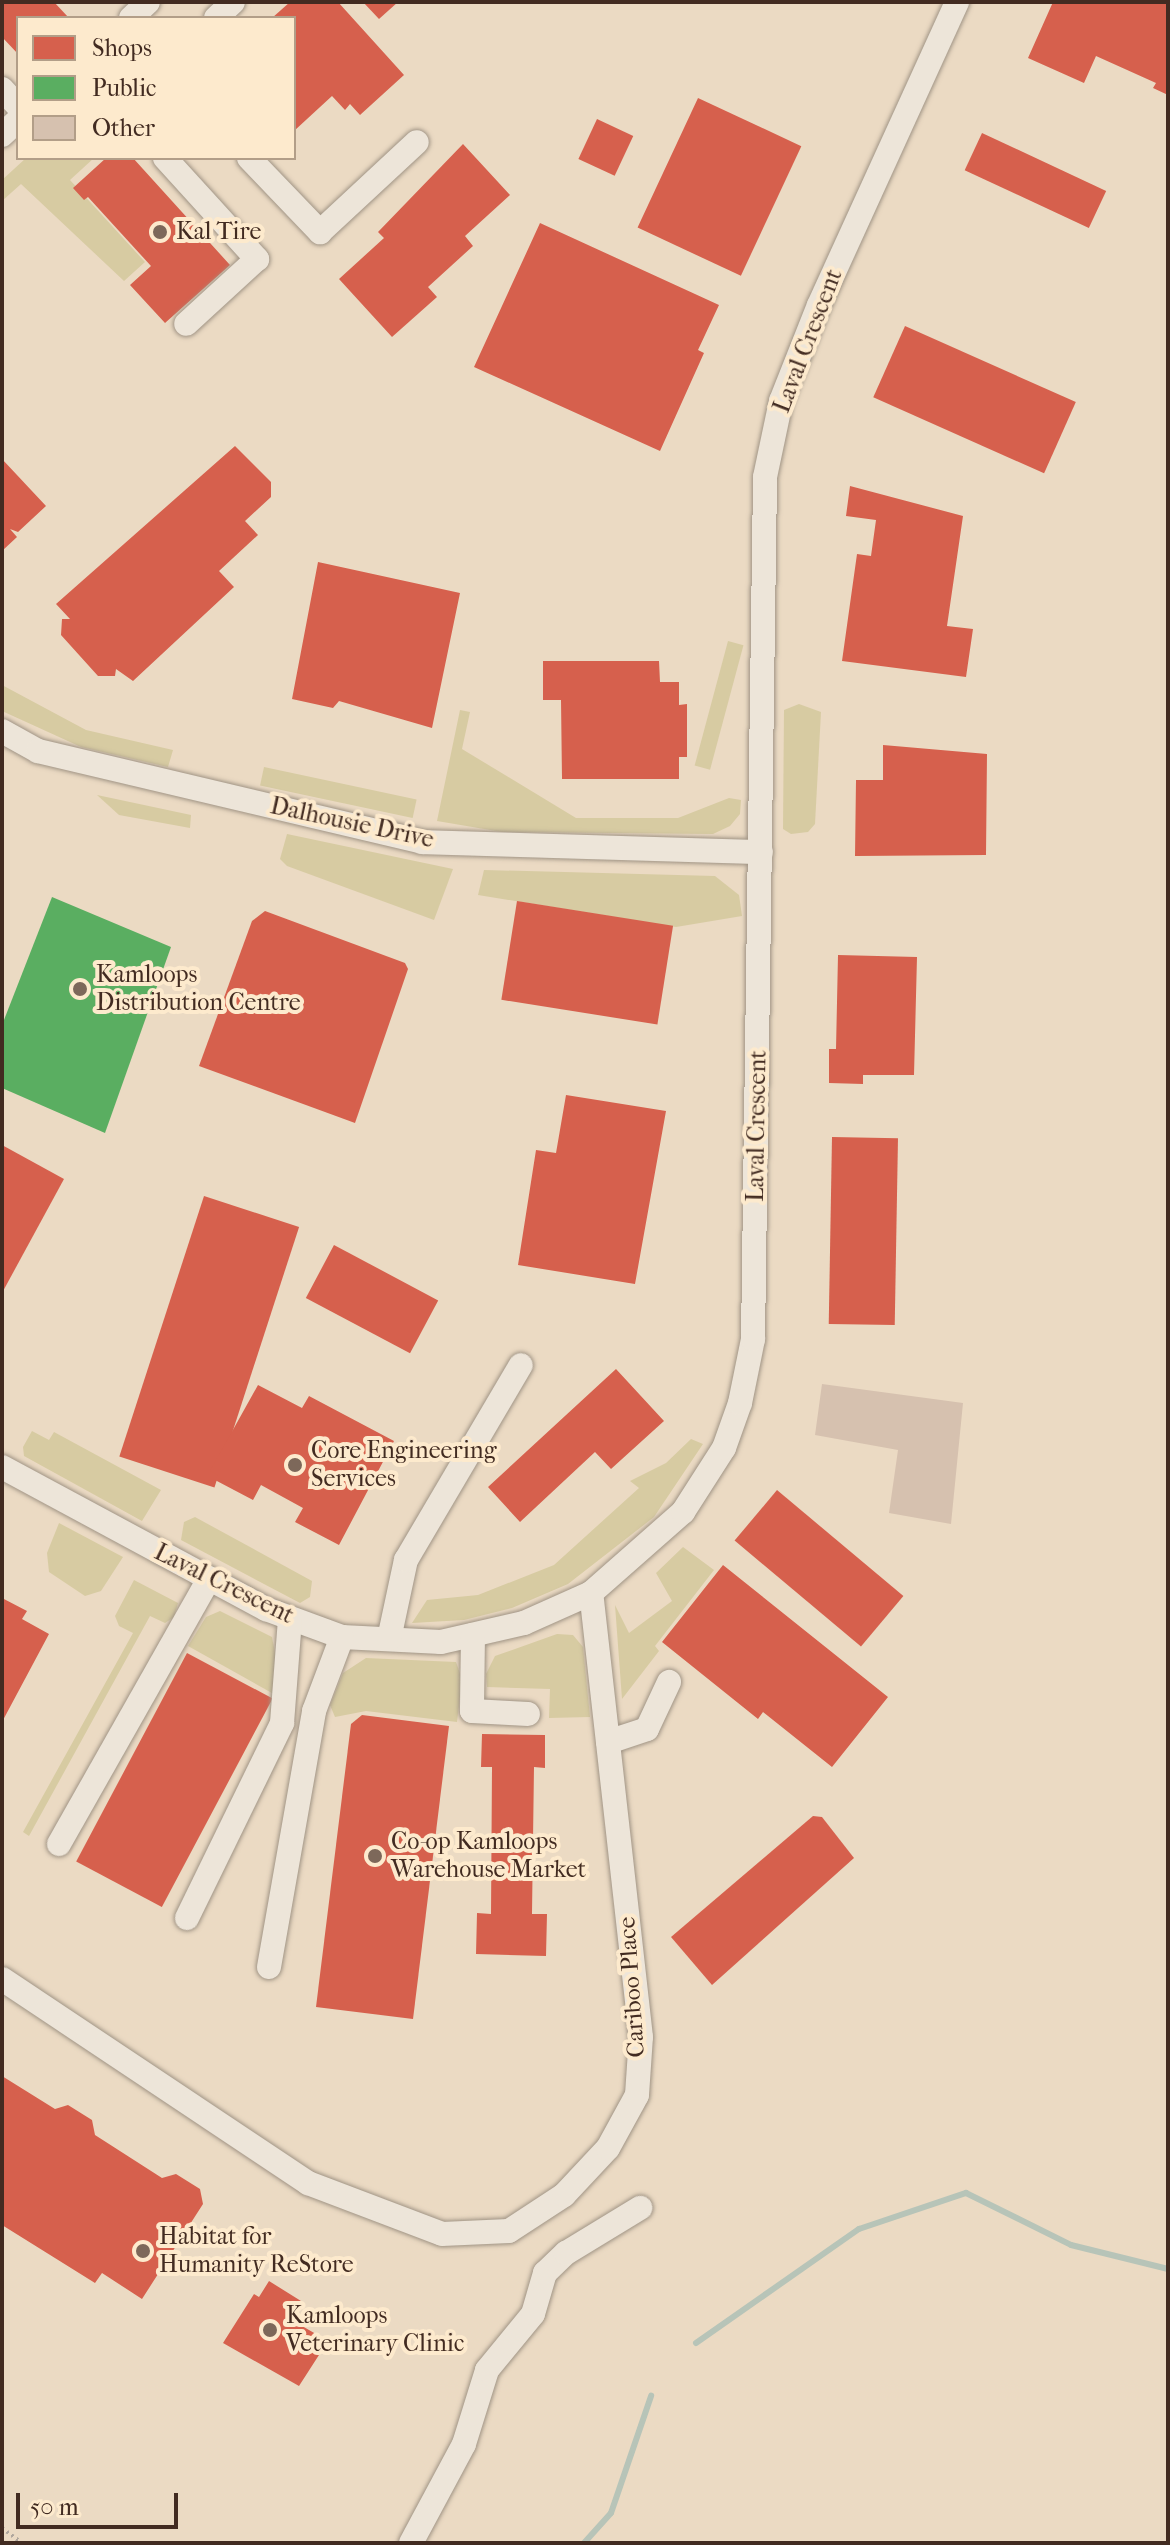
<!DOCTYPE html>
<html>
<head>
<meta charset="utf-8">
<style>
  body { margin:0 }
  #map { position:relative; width:1170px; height:2545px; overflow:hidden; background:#ebdac3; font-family:"IM FELL French Canon",serif }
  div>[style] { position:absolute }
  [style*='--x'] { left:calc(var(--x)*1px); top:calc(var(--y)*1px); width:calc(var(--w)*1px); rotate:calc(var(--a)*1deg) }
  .green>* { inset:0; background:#d7cba2; transform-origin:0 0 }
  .shops>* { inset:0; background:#d6604d; transform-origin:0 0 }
  .public>* { inset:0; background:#5aae61 }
  .stream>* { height:6px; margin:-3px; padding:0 3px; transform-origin:3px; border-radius:3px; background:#b7c4b8 }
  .building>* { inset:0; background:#d6c1af }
  .path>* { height:4px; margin-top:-2px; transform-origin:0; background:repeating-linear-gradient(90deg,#afa69d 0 2px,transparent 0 6px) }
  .roads { filter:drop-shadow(0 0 2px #a09485) drop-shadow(0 0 2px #a09485) }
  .minor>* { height:24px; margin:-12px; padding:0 12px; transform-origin:12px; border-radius:12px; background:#ede5d9 }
  .dots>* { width:22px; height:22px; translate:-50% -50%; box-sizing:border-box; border:4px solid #fdeacd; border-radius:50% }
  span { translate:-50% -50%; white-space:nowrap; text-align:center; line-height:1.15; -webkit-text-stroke:8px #fdeacd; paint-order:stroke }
  .poi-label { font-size:24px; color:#422b21 }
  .left { translate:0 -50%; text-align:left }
  .street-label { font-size:24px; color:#422b21 }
  .frame { position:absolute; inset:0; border:4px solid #422b21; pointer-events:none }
  .legend { position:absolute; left:16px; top:16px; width:280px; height:144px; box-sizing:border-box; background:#fdeacd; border:2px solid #b29e88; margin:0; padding:10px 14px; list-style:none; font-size:24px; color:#422b21 }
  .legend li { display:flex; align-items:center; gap:16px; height:40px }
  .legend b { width:40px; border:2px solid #b29e88 }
  .scale { position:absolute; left:16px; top:2493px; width:162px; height:36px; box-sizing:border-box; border:4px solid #422b21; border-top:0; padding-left:10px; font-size:24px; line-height:28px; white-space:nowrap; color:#422b21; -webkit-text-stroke:6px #fdeacd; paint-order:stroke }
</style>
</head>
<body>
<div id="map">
  <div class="green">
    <div style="clip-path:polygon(26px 158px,94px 158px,70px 180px,145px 262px,124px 281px,21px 184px,2px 201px,2px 180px)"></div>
    <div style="left:728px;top:641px;width:16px;height:129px;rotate:15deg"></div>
    <div style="clip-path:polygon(2px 685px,86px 730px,173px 750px,168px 767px,81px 747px,2px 711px)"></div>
    <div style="clip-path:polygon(799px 704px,821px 712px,815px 824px,808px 832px,791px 834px,783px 829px,784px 710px)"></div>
    <div style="clip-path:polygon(460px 710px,470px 712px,462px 749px,576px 818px,678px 818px,729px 798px,741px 800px,740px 814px,730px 826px,713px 834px,502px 832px,437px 821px)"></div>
    <div style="left:264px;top:767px;width:156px;height:19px;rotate:12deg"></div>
    <div style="clip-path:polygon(97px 795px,191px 815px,190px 828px,119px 815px)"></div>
    <div style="clip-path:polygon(287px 834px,453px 869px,434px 920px,287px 866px,280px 859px)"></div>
    <div style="clip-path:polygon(484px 870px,715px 876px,739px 895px,742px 916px,676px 927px,478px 895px)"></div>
    <div style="clip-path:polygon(32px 1431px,49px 1440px,54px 1432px,161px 1490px,142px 1521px,24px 1456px,23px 1447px)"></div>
    <div style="clip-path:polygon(691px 1439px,703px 1444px,654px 1517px,568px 1584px,512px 1608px,464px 1620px,412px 1623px,427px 1600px,478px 1595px,554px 1565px,639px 1488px,630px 1481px,666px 1463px)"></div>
    <div style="clip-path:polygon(195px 1517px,312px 1581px,310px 1597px,300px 1603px,181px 1540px,184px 1522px)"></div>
    <div style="clip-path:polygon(59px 1523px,123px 1557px,101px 1591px,85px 1596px,49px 1572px,47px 1553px)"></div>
    <div style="clip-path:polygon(683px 1547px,714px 1570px,655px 1646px,659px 1651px,622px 1699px,615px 1605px,629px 1633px,672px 1601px,656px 1573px)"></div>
    <div style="clip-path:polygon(134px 1580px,178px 1603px,174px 1617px,165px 1623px,150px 1616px,29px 1836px,23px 1832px,133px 1633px,119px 1626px,115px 1616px)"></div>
    <div style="clip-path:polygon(220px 1611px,272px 1637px,277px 1663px,272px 1693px,188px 1646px,206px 1617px)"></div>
    <div style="clip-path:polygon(557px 1634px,573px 1635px,583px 1647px,590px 1717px,549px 1718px,550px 1689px,487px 1687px,486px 1674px,495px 1656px)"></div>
    <div style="clip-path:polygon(366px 1658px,456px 1662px,462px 1679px,457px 1722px,366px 1711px,335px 1717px,330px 1705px,343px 1673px)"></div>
  </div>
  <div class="shops">
    <div style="clip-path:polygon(2px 2px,54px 2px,69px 18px,18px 18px,18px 54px,2px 37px)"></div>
    <div style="clip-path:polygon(290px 2px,338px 2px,404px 75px,360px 115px,350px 104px,345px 110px,332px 96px,294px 131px,294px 18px,272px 18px)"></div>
    <div style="clip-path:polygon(363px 2px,398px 2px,379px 19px)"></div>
    <div style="clip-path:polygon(1053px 2px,1168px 2px,1168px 95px,1153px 88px,1156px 83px,1096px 56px,1084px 83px,1028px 58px)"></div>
    <div style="left:698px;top:98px;width:114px;height:143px;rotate:25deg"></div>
    <div style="left:597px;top:119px;width:40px;height:44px;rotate:25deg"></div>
    <div style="left:982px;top:133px;width:137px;height:41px;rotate:25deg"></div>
    <div style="clip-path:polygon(463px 144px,510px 195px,465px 236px,473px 246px,428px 287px,437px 297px,392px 337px,339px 279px,384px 238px,378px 232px)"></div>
    <div style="clip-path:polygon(106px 158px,133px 158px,230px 265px,165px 323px,130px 285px,151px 266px,88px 197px,84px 200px,73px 188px)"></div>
    <div style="clip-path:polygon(540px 223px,719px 305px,698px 350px,704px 353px,660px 451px,474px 367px)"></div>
    <div style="left:905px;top:326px;width:187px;height:78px;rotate:24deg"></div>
    <div style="clip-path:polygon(235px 446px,271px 482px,271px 497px,245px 521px,258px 535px,219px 571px,234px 587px,133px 681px,116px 669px,115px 676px,98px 676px,61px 635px,62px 619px,70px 619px,56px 604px)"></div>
    <div style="clip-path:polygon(2px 459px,46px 506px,18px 532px,10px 529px,17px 537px,2px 551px)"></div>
    <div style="clip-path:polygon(850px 486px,963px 516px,947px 626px,973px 629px,966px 677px,842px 661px,857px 554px,871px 556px,876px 520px,846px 516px)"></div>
    <div style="clip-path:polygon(318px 562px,460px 593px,432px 728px,339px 701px,333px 708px,292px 699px)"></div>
    <div style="clip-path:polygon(543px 661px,659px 661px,660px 682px,679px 682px,679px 705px,687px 704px,687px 757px,679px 757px,679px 779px,562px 779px,561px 700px,543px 700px)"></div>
    <div style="clip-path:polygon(883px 745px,987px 754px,986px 855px,855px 856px,856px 780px,883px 780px)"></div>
    <div style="left:517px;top:901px;width:158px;height:100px;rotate:9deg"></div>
    <div style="clip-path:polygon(265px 911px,405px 963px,408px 969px,355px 1123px,199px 1066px,252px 921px)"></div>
    <div style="clip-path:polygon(838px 955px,917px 957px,914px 1075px,863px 1075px,863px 1084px,829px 1083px,829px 1049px,836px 1049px)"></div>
    <div style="clip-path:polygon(566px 1095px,666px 1111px,635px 1284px,518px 1265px,536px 1150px,556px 1153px)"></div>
    <div style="left:832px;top:1137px;width:66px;height:187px;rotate:1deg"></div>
    <div style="clip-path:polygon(2px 1145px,64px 1179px,2px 1293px)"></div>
    <div style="left:204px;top:1196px;width:100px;height:274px;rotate:18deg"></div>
    <div style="left:334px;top:1245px;width:118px;height:60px;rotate:28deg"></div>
    <div style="clip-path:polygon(616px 1369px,664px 1421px,611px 1469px,595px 1452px,520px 1522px,488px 1487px)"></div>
    <div style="clip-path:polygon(258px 1385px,302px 1408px,309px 1396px,394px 1441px,339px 1545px,295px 1522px,303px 1508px,261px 1485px,253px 1500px,215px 1480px,218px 1475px,210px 1471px)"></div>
    <div style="left:777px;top:1490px;width:165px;height:66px;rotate:40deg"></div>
    <div style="clip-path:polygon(723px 1565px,888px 1697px,832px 1767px,763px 1712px,758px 1719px,662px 1642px)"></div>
    <div style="clip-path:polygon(2px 1598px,27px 1611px,22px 1619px,49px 1634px,2px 1722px)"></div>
    <div style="left:187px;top:1653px;width:97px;height:236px;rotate:28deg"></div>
    <div style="clip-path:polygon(362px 1715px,449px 1726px,413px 2019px,316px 2007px,351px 1724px)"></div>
    <div style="clip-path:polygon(482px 1734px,545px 1735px,545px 1768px,534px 1767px,532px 1914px,547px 1914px,546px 1956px,476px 1954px,477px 1913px,491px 1914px,492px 1767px,481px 1767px)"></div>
    <div style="clip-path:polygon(813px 1816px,822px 1817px,854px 1858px,712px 1985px,671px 1937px)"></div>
    <div style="clip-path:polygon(2px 2076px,55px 2109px,68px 2105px,92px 2120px,95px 2135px,162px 2178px,176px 2174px,200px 2189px,203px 2204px,142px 2299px,102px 2273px,95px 2283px,2px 2225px)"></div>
    <div style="clip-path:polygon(269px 2281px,301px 2301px,290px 2319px,328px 2341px,299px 2386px,223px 2343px,254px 2294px,259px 2297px)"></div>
  </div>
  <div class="public">
    <div style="clip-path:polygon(52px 897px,171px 947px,105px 1133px,2px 1088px,2px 1025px)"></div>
  </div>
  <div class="stream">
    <div style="--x:696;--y:2343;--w:199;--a:-35"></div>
    <div style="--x:859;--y:2229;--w:113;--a:-18.6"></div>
    <div style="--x:966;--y:2193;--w:117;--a:26.3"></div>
    <div style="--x:1071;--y:2245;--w:100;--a:13.9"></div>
    <div style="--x:584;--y:2543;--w:40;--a:-48"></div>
    <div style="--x:611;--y:2513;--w:124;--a:-71.1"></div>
  </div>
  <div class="building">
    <div style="clip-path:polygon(822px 1384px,963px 1403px,951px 1524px,889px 1513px,898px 1450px,815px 1435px)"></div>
  </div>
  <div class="path">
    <div style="--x:2;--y:2528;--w:25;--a:37"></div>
  </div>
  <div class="roads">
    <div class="minor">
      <div style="--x:131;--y:18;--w:23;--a:-43"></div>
      <div style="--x:216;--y:18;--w:23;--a:-43"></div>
      <div style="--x:2;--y:89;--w:23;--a:47"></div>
      <div style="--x:2;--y:135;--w:22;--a:-43"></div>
      <div style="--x:165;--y:158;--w:137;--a:47.7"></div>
      <div style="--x:257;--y:259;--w:96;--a:137.5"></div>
      <div style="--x:249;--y:158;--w:103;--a:46.2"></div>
      <div style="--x:320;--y:232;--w:132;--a:-42.9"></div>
      <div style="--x:2;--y:731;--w:41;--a:29.1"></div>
      <div style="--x:38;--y:751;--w:395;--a:13.3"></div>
      <div style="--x:422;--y:842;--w:339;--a:1.7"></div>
      <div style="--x:2;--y:1467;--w:300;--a:28.3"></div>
      <div style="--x:266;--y:1609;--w:81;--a:20.2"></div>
      <div style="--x:342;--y:1637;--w:99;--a:2.9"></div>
      <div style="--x:441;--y:1642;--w:85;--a:-12.9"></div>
      <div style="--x:524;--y:1623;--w:73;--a:-24.1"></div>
      <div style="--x:591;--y:1593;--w:123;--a:-41.4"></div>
      <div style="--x:683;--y:1512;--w:76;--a:-57.4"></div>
      <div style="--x:724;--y:1448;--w:48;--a:-70.4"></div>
      <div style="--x:740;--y:1403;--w:65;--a:-78.5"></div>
      <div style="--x:753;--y:1339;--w:862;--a:-89.2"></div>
      <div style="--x:765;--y:477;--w:78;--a:-78.1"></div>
      <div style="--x:781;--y:401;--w:103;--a:-68.4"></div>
      <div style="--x:819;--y:305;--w:333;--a:-65.5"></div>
      <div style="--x:473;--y:1635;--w:76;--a:90.8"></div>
      <div style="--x:472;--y:1711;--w:56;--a:3.1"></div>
      <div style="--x:389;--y:1639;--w:81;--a:-77.9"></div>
      <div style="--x:406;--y:1560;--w:226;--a:-59.5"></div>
      <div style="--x:608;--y:1742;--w:41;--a:-18.4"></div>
      <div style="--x:647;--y:1729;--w:52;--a:-64.9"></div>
      <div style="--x:59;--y:1844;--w:305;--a:-60.5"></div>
      <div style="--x:187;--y:1918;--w:217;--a:-64"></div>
      <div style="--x:282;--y:1723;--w:105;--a:-85.6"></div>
      <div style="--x:269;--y:1967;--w:260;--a:-80"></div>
      <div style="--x:314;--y:1711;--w:79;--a:-69.3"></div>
      <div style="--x:2;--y:1979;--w:368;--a:33.7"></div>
      <div style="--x:308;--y:2183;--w:143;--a:20.8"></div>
      <div style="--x:442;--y:2234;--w:67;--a:-2.6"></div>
      <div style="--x:509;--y:2231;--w:66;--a:-33.2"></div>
      <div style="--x:564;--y:2195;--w:64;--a:-46.9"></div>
      <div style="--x:608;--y:2148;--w:60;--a:-61.3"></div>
      <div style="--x:637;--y:2095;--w:58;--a:-86.1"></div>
      <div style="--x:641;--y:2037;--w:447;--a:-96.4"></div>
      <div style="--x:411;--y:2543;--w:112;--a:-61.8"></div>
      <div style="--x:464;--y:2444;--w:77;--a:-72.7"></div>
      <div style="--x:487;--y:2370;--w:72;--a:-50.6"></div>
      <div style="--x:533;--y:2314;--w:43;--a:-73.7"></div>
      <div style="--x:545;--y:2273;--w:29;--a:-44"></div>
      <div style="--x:566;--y:2253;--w:87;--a:-31.3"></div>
    </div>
  </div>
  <div class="dots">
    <div style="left:160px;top:232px;background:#7d685a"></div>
    <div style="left:80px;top:989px;background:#7d685a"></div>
    <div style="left:295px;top:1465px;background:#7d685a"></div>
    <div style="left:375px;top:1856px;background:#7d685a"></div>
    <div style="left:143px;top:2251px;background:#7d685a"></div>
    <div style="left:270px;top:2330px;background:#7d685a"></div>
  </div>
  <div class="poi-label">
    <span class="left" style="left:176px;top:232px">Kal Tire</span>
    <span class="left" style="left:96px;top:989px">Kamloops<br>Distribution Centre</span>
    <span class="left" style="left:311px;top:1465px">Core Engineering<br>Services</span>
    <span class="left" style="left:391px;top:1856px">Co-op Kamloops<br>Warehouse Market</span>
    <span class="left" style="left:159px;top:2251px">Habitat for<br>Humanity ReStore</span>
    <span class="left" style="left:286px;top:2330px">Kamloops<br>Veterinary Clinic</span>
  </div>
  <div class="street-label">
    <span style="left:808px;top:341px;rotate:-69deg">Laval Crescent</span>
    <span style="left:352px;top:823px;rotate:12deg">Dalhousie Drive</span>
    <span style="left:757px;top:1126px;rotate:-89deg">Laval Crescent</span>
    <span style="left:224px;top:1584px;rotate:26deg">Laval Crescent</span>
    <span style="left:632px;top:1987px;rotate:-94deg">Cariboo Place</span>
  </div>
  <div class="frame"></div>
  <ul class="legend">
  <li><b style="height:22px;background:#d6604d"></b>Shops</li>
  <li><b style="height:22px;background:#5aae61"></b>Public</li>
  <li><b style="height:22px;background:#d6c1af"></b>Other</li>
  </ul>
  <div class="scale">50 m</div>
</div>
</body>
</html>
